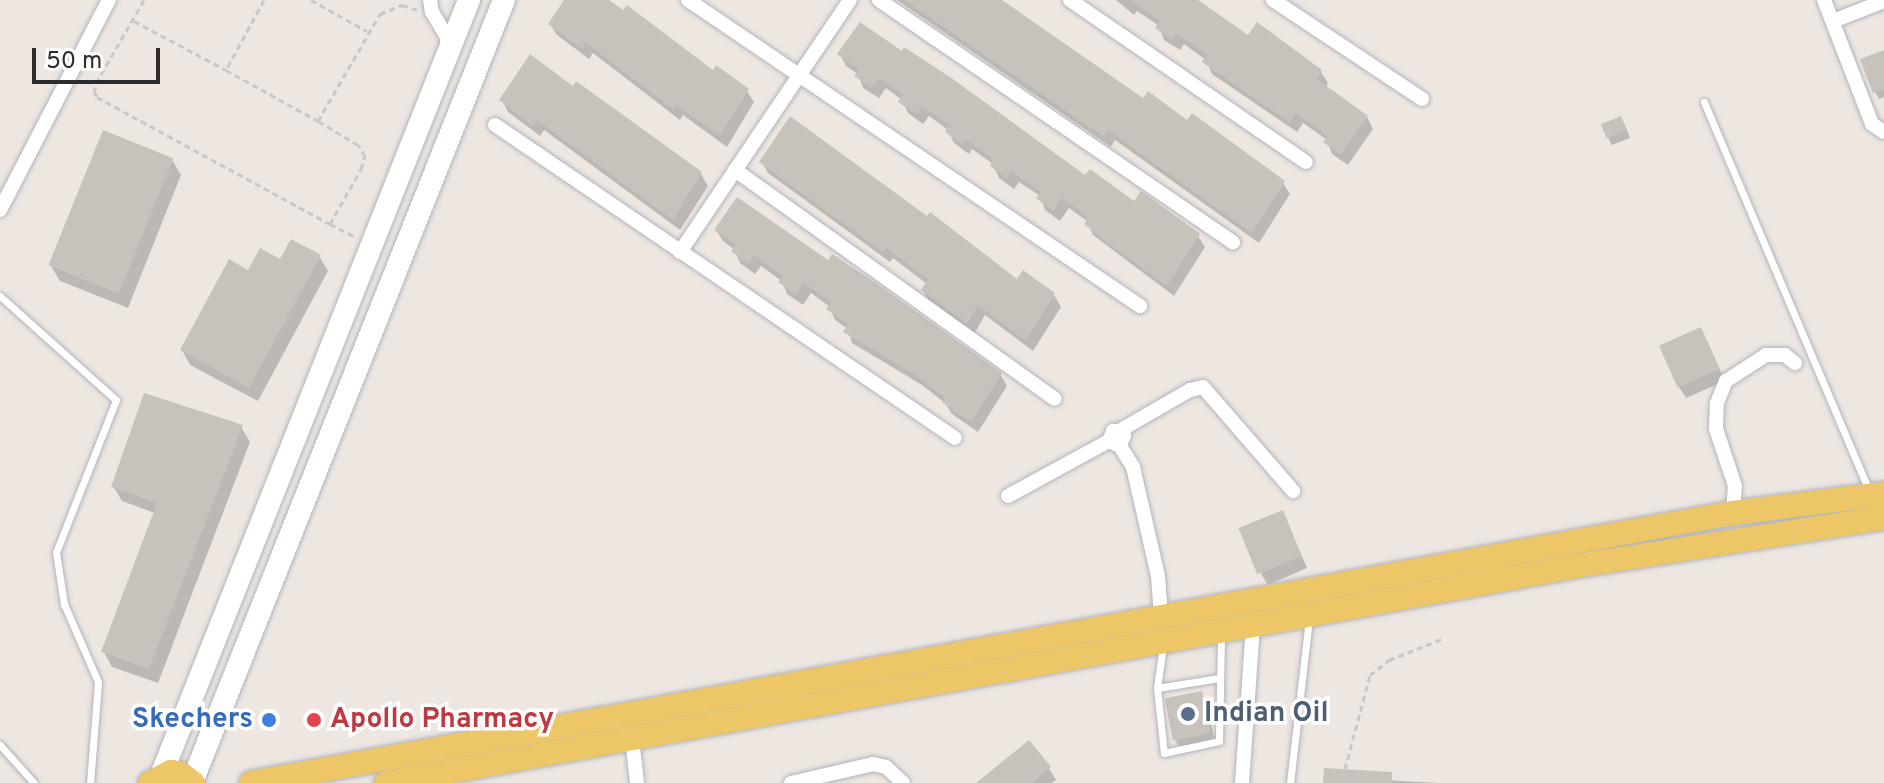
<!DOCTYPE html>
<html>
<head>
<meta charset="utf-8">
<style>
  body { margin:0 }
  #map { position:relative; width:1884px; height:783px; overflow:hidden; background:#eee7e1; font-family:Overpass,sans-serif }
  div>[style] { position:absolute }
  [style*='--x'] { left:calc(var(--x)*1px); top:calc(var(--y)*1px); width:calc(var(--w)*1px); rotate:calc(var(--a)*1deg) }
  .shadow>* { inset:0; background:#0003 }
  .building>* { inset:0; background:#c7c2bc; transform-origin:0 0 }
  .path>* { height:3px; margin-top:-1.5px; transform-origin:0; background:repeating-linear-gradient(90deg,#c8c8c8 0 6px,transparent 0 10px) }
  .roads { filter:drop-shadow(0 0 2px #b1b4bd) drop-shadow(0 0 2px #b1b4bd) }
  .lane>* { height:7px; margin:-3.5px; padding:0 3.5px; transform-origin:3.5px; border-radius:3.5px; background:#fff }
  .street>* { height:14px; margin:-7px; padding:0 7px; transform-origin:7px; border-radius:7px; background:#fff }
  .secondary>* { height:22px; margin:-11px; padding:0 11px; transform-origin:11px; border-radius:11px; background:#fff }
  .primary>* { height:24px; margin:-12px; padding:0 12px; transform-origin:12px; border-radius:12px; background:#edc667 }
  .dots>* { width:22px; height:22px; translate:-50% -50%; box-sizing:border-box; border:4px solid #fff; border-radius:50% }
  span { translate:-50% -50%; white-space:nowrap; text-align:center; line-height:1.15; -webkit-text-stroke:7px #fff; paint-order:stroke }
  .service-label { font-size:28px; color:#4e5e75; font-weight:700 }
  .left { translate:0 -50%; text-align:left }
  .shop-label { font-size:28px; color:#366cbe; font-weight:700 }
  .right { translate:-100% -50%; text-align:right }
  .health-label { font-size:28px; color:#be3a42; font-weight:700 }
  .scale { position:absolute; left:32px; top:48px; width:128px; height:36px; box-sizing:border-box; border:4px solid #2d2d2d; border-top:0; padding-left:10px; font-size:24px; line-height:28px; white-space:nowrap; color:#2d2d2d; -webkit-text-stroke:6px #fff; paint-order:stroke }
</style>
</head>
<body>
<div id="map">
  <div class="shadow">
    <div style="clip-path:polygon(566px 0,606px 0,714px 73px,747px 91px,754px 102px,727px 147px,683px 115px,680px 120px,593px 53px,589px 59px,557px 35px,550px 24px)"></div>
    <div style="clip-path:polygon(897px 0,999px 0,1144px 100px,1188px 123px,1283px 183px,1290px 194px,1259px 243px,1115px 140px,1111px 147px)"></div>
    <div style="clip-path:polygon(1116px 0,1196px 0,1248px 38px,1321px 72px,1328px 83px,1325px 88px,1367px 117px,1373px 129px,1348px 165px,1332px 154px,1327px 140px,1303px 123px,1297px 132px,1212px 74px,1206px 60px,1184px 44px,1180px 50px,1164px 40px,1159px 26px,1137px 11px,1134px 15px)"></div>
    <div style="clip-path:polygon(1884px 52px,1884px 97px,1879px 99px,1875px 92px)"></div>
    <div style="clip-path:polygon(840px 54px,1198px 236px,1205px 247px,1174px 296px,1093px 235px,1087px 221px,1069px 208px,1060px 221px,1045px 210px,1040px 196px,1019px 182px,1014px 189px,999px 178px,993px 164px,972px 149px,969px 154px,954px 143px,948px 130px,929px 116px,923px 124px,908px 113px,902px 100px,886px 88px,879px 98px,863px 88px,858px 74px,846px 66px)"></div>
    <div style="clip-path:polygon(502px 100px,701px 174px,708px 186px,680px 230px,544px 130px,540px 136px,508px 112px)"></div>
    <div style="clip-path:polygon(1625px 126px,1630px 138px,1612px 145px,1608px 138px)"></div>
    <div style="clip-path:polygon(172px 160px,181px 175px,128px 308px,60px 281px,51px 266px)"></div>
    <div style="clip-path:polygon(762px 162px,1017px 282px,1054px 295px,1061px 307px,1033px 351px,985px 315px,974px 334px,930px 302px,923px 291px,927px 284px,893px 258px,890px 262px,768px 173px)"></div>
    <div style="clip-path:polygon(716px 230px,1000px 374px,1007px 386px,978px 432px,952px 414px,945px 403px,922px 385px,852px 343px,848px 329px,835px 320px,830px 307px,811px 293px,803px 305px,787px 294px,782px 281px,761px 266px,755px 274px,740px 263px,735px 250px,723px 241px)"></div>
    <div style="clip-path:polygon(319px 256px,328px 271px,258px 401px,190px 365px,182px 350px,249px 273px,281px 262px)"></div>
    <div style="clip-path:polygon(1707px 341px,1725px 381px,1686px 398px,1679px 387px)"></div>
    <div style="clip-path:polygon(241px 427px,250px 442px,158px 683px,112px 667px,104px 652px,155px 513px,122px 501px,113px 486px)"></div>
    <div style="clip-path:polygon(1288px 524px,1307px 568px,1268px 585px,1261px 574px)"></div>
    <div style="clip-path:polygon(1201px 693px,1208px 705px,1215px 744px,1182px 751px,1175px 740px)"></div>
    <div style="clip-path:polygon(1049px 768px,1056px 780px,1052px 783px,980px 783px)"></div>
    <div style="clip-path:polygon(1384px 780px,1439px 783px,1325px 783px)"></div>
  </div>
  <div class="building">
    <div style="clip-path:polygon(564px 0,609px 0,623px 10px,627px 5px,713px 70px,716px 65px,749px 89px,720px 136px,676px 105px,673px 109px,586px 43px,582px 49px,548px 24px)"></div>
    <div style="clip-path:polygon(904px 0,1002px 0,1143px 98px,1148px 91px,1187px 120px,1192px 113px,1285px 181px,1252px 233px,1108px 130px,1104px 137px)"></div>
    <div style="clip-path:polygon(1130px 0,1198px 0,1248px 35px,1257px 22px,1322px 70px,1317px 79px,1368px 116px,1341px 155px,1323px 142px,1328px 136px,1296px 113px,1290px 122px,1261px 103px,1202px 62px,1207px 55px,1177px 34px,1172px 40px,1155px 28px,1160px 21px)"></div>
    <div style="clip-path:polygon(860px 22px,902px 51px,904px 47px,950px 77px,1085px 175px,1090px 169px,1134px 201px,1141px 191px,1200px 234px,1167px 286px,1106px 242px,1084px 224px,1088px 217px,1062px 198px,1053px 211px,1036px 198px,1041px 192px,1012px 171px,1007px 178px,990px 166px,994px 159px,965px 139px,962px 144px,945px 132px,949px 125px,922px 106px,916px 114px,898px 102px,903px 95px,879px 78px,872px 88px,854px 76px,859px 69px,837px 54px)"></div>
    <div style="clip-path:polygon(1884px 50px,1884px 89px,1873px 93px,1860px 59px)"></div>
    <div style="clip-path:polygon(530px 54px,573px 86px,576px 81px,702px 172px,673px 220px,537px 120px,533px 126px,499px 100px)"></div>
    <div style="clip-path:polygon(790px 116px,927px 216px,930px 212px,1017px 279px,1023px 270px,1055px 293px,1026px 341px,978px 305px,967px 324px,921px 290px,928px 279px,886px 248px,883px 252px,759px 162px)"></div>
    <div style="left:1621px;top:116px;width:15px;height:22px;rotate:67deg"></div>
    <div style="left:103px;top:130px;width:76px;height:146px;rotate:22deg"></div>
    <div style="clip-path:polygon(737px 197px,828px 260px,832px 254px,876px 283px,1002px 373px,971px 422px,942px 402px,945px 398px,914px 374px,843px 332px,848px 324px,826px 309px,831px 302px,804px 283px,796px 295px,778px 282px,783px 276px,754px 255px,748px 264px,731px 251px,736px 245px,714px 230px)"></div>
    <div style="clip-path:polygon(291px 239px,321px 255px,249px 388px,180px 350px,229px 259px,248px 270px,260px 248px,280px 259px)"></div>
    <div style="left:1701px;top:327px;width:46px;height:46px;rotate:66deg"></div>
    <div style="clip-path:polygon(144px 393px,243px 425px,149px 669px,101px 652px,157px 503px,111px 487px)"></div>
    <div style="left:1283px;top:510px;width:50px;height:48px;rotate:68deg"></div>
    <div style="left:1202px;top:691px;width:43px;height:38px;rotate:79deg"></div>
    <div style="clip-path:polygon(1029px 740px,1051px 767px,1032px 783px,976px 783px)"></div>
    <div style="clip-path:polygon(1324px 768px,1392px 772px,1392px 783px,1323px 783px)"></div>
  </div>
  <div class="path">
    <div style="--x:144;--y:0;--w:90;--a:120"></div>
    <div style="--x:99;--y:78;--w:14;--a:111"></div>
    <div style="--x:94;--y:91;--w:7;--a:63"></div>
    <div style="--x:97;--y:97;--w:265;--a:28.6"></div>
    <div style="--x:330;--y:224;--w:63;--a:-60.6"></div>
    <div style="--x:361;--y:169;--w:14;--a:-73"></div>
    <div style="--x:365;--y:156;--w:13;--a:-122"></div>
    <div style="--x:358;--y:145;--w:47;--a:-149"></div>
    <div style="--x:318;--y:121;--w:124;--a:-59.9"></div>
    <div style="--x:380;--y:14;--w:24;--a:-22"></div>
    <div style="--x:402;--y:5;--w:16;--a:18"></div>
    <div style="--x:264;--y:0;--w:80;--a:118.5"></div>
    <div style="--x:226;--y:70;--w:105;--a:29"></div>
    <div style="--x:311;--y:0;--w:64;--a:29"></div>
    <div style="--x:134;--y:21;--w:104;--a:28"></div>
    <div style="--x:330;--y:224;--w:28;--a:27"></div>
    <div style="--x:1345;--y:769;--w:97;--a:-75.1"></div>
    <div style="--x:1370;--y:675;--w:24;--a:-38"></div>
    <div style="--x:1389;--y:660;--w:59;--a:-21.8"></div>
  </div>
  <div class="roads">
    <div class="lane">
      <div style="--x:1704;--y:102;--w:423;--a:67"></div>
      <div style="--x:0;--y:296;--w:156;--a:41.9"></div>
      <div style="--x:116;--y:400;--w:163;--a:111.5"></div>
      <div style="--x:56;--y:552;--w:53;--a:81.3"></div>
      <div style="--x:64;--y:604;--w:85;--a:66.4"></div>
      <div style="--x:98;--y:682;--w:101;--a:94.5"></div>
      <div style="--x:1163;--y:645;--w:43;--a:97.9"></div>
      <div style="--x:1157;--y:688;--w:65;--a:83.9"></div>
      <div style="--x:1164;--y:753;--w:56;--a:-12.3"></div>
      <div style="--x:1219;--y:741;--w:107;--a:-88.9"></div>
      <div style="--x:1157;--y:688;--w:63;--a:-9.2"></div>
      <div style="--x:0;--y:745;--w:51;--a:48.2"></div>
      <div style="--x:1290;--y:783;--w:164;--a:-83.4"></div>
    </div>
    <div class="street">
      <div style="--x:430;--y:0;--w:12;--a:81"></div>
      <div style="--x:432;--y:12;--w:29;--a:59"></div>
      <div style="--x:447;--y:37;--w:14;--a:86"></div>
      <div style="--x:688;--y:0;--w:546;--a:34.1"></div>
      <div style="--x:879;--y:0;--w:429;--a:34.4"></div>
      <div style="--x:1070;--y:0;--w:286;--a:34.5"></div>
      <div style="--x:1273;--y:0;--w:179;--a:33.6"></div>
      <div style="--x:1824;--y:0;--w:133;--a:68.8"></div>
      <div style="--x:1872;--y:124;--w:14;--a:34"></div>
      <div style="--x:1833;--y:21;--w:55;--a:-21.4"></div>
      <div style="--x:495;--y:125;--w:556;--a:34.23"></div>
      <div style="--x:735;--y:170;--w:393;--a:35.6"></div>
      <div style="--x:0;--y:210;--w:237;--a:-62.6"></div>
      <div style="--x:680;--y:252;--w:304;--a:-56"></div>
      <div style="--x:1119;--y:431;--w:82;--a:-30"></div>
      <div style="--x:1190;--y:390;--w:13;--a:-13"></div>
      <div style="--x:1203;--y:387;--w:138;--a:49.1"></div>
      <div style="--x:1120;--y:446;--w:25;--a:58"></div>
      <div style="--x:1133;--y:467;--w:112;--a:77.1"></div>
      <div style="--x:1158;--y:576;--w:40;--a:85.7"></div>
      <div style="--x:1008;--y:496;--w:115;--a:-28.6"></div>
      <div style="--x:1109;--y:441;--w:11;--a:-68"></div>
      <div style="--x:1113;--y:431;--w:12;--a:20"></div>
      <div style="--x:1124;--y:435;--w:12;--a:110"></div>
      <div style="--x:1120;--y:446;--w:12;--a:-156"></div>
      <div style="--x:1733;--y:513;--w:27;--a:-86"></div>
      <div style="--x:1735;--y:486;--w:60;--a:-108.4"></div>
      <div style="--x:1716;--y:429;--w:26;--a:-88"></div>
      <div style="--x:1717;--y:403;--w:24;--a:-68"></div>
      <div style="--x:1726;--y:381;--w:48;--a:-33"></div>
      <div style="--x:1766;--y:355;--w:19;--a:0"></div>
      <div style="--x:1785;--y:355;--w:13;--a:39"></div>
      <div style="--x:632;--y:738;--w:45;--a:83.7"></div>
      <div style="--x:791;--y:783;--w:84;--a:-13"></div>
      <div style="--x:873;--y:764;--w:13;--a:13"></div>
      <div style="--x:886;--y:767;--w:23;--a:43"></div>
      <div style="--x:1242;--y:783;--w:158;--a:-86"></div>
    </div>
    <div class="secondary">
      <div style="--x:162;--y:773;--w:832;--a:-68.34"></div>
      <div style="--x:192;--y:782;--w:842;--a:-68.25"></div>
    </div>
    <div class="primary">
      <div style="--x:150;--y:783;--w:24;--a:-28"></div>
      <div style="--x:171;--y:772;--w:10;--a:11"></div>
      <div style="--x:181;--y:774;--w:15;--a:37"></div>
      <div style="--x:251;--y:783;--w:1506;--a:-10.33"></div>
      <div style="--x:1733;--y:513;--w:152;--a:-7.2"></div>
      <div style="--x:386;--y:783;--w:1210;--a:-10.33"></div>
      <div style="--x:1576;--y:566;--w:312;--a:-8.9"></div>
    </div>
  </div>
  <div class="dots">
    <div style="left:1188px;top:714px;background:#5c6f8a"></div>
    <div style="left:269px;top:720px;background:#3f7fe0"></div>
    <div style="left:314px;top:720px;background:#e0444e"></div>
  </div>
  <div class="service-label">
    <span class="left" style="left:1204px;top:714px">Indian Oil</span>
  </div>
  <div class="shop-label">
    <span class="right" style="left:253px;top:720px">Skechers</span>
  </div>
  <div class="health-label">
    <span class="left" style="left:330px;top:720px">Apollo Pharmacy</span>
  </div>
  <div class="scale">50 m</div>
</div>
</body>
</html>
